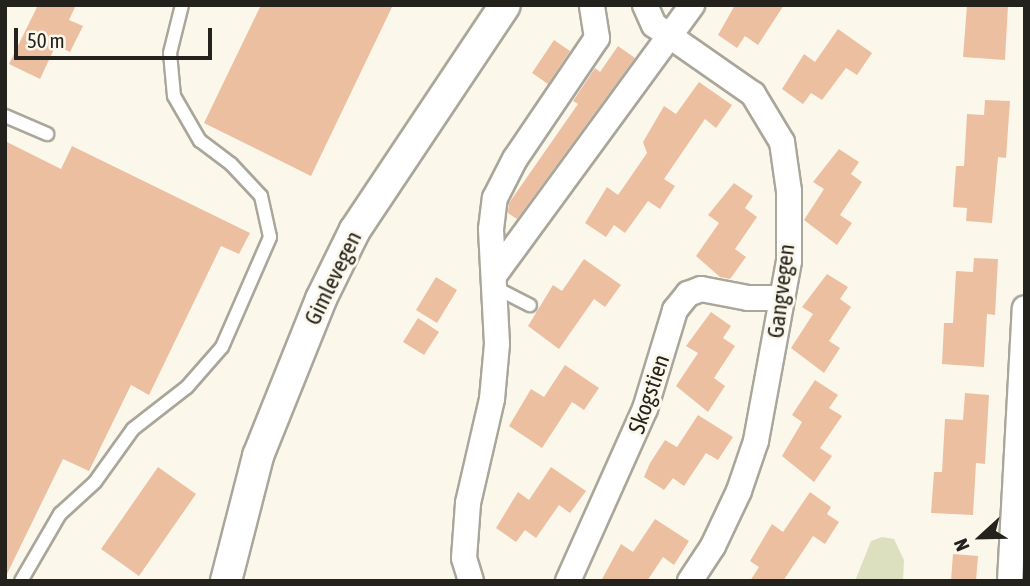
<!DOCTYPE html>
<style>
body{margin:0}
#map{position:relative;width:1030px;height:586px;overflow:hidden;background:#fbf8eb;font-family:"Asap Condensed",sans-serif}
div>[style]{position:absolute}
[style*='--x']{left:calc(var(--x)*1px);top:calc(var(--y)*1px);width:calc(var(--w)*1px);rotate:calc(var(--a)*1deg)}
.green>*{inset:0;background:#dce0be}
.building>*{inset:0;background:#edbfa1}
.roads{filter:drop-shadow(2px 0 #a9a69a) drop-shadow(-2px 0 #a9a69a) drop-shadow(0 2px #a9a69a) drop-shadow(0 -2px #a9a69a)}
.service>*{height:12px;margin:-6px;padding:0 6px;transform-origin:6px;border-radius:6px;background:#fff}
.minor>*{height:24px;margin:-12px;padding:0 12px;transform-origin:12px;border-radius:12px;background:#fff}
.tertiary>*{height:30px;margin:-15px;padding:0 15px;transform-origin:15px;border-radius:15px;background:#fff}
span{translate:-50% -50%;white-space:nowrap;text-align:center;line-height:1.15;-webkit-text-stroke:6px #fbf8eb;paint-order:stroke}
.street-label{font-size:23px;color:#23221d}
.frame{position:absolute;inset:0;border:7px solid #23221d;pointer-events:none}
.north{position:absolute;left:946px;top:502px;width:70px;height:70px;-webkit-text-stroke:5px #fbf8eb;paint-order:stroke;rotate:248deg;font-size:19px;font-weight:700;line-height:28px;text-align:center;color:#23221d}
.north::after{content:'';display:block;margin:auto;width:24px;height:32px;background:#23221d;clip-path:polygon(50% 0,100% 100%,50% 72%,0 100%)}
.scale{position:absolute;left:14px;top:28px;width:198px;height:32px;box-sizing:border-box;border:4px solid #23221d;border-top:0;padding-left:9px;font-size:21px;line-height:24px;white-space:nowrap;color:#23221d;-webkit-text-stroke:5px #fbf8eb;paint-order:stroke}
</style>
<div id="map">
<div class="green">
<i style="clip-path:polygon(882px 537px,894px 539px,904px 560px,903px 581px,855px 581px,871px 541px)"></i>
</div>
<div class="building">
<i style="clip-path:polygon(38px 5px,76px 5px,69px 20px,83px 26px,70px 52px,56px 45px,40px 79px,9px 64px)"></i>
<i style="clip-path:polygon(261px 5px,393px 5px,311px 176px,204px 123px)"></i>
<i style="clip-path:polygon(735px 5px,784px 5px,758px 45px,745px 36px,737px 48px,718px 35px)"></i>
<i style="clip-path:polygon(967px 5px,1008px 5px,1005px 60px,963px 57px)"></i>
<i style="clip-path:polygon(838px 29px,872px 53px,857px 75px,846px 68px,822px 100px,811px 93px,803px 104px,782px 89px,804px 54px,815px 62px)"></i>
<i style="clip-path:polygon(554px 40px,570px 51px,548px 84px,532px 73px)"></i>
<i style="clip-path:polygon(618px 46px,635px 58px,517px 219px,508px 213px,509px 203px,578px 104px,573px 101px,595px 68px,600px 72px)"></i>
<i style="clip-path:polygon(699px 82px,732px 105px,716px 128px,705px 119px,664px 179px,675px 186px,660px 209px,648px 201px,625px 233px,614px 225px,606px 237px,585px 223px,607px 187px,618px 195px,647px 153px,643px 142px,664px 106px,676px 114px)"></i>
<i style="clip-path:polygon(985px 100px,1010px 101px,1006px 158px,998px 157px,992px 223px,966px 221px,967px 208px,953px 207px,956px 166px,964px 166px,967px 114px,984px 115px)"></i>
<i style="clip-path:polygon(5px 141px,61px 169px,72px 146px,250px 233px,239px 254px,221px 246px,149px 395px,131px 385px,89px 471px,63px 459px,5px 578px)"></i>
<i style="clip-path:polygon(839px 149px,859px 162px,851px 174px,862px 182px,840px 215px,852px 223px,837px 245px,804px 220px,824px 189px,813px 182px)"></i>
<i style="clip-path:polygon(734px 183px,753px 196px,745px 208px,757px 217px,735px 249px,746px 257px,730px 279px,720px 277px,696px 256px,719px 223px,708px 215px)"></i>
<i style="clip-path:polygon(974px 258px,998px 259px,995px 315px,987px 314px,984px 367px,942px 364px,944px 323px,953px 323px,956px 271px,973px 272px)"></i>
<i style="clip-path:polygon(584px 259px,621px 285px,605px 307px,594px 299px,559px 349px,528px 326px,553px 285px,562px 291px)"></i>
<i style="clip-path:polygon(827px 274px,848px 287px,840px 299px,851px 307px,829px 341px,840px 348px,824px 373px,791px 348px,813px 314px,802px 307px)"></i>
<i style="clip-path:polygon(436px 277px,457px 290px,437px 323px,416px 310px)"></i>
<i style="clip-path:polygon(711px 312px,731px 326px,723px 338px,735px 346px,714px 378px,725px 386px,708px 412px,676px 386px,698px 353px,686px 346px)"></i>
<i style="clip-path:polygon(418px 318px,439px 332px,424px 355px,403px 342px)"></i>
<i style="clip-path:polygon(565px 365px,599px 388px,584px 410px,572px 402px,542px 448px,509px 426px,531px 389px,544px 397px)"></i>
<i style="clip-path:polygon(815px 380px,838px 395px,829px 408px,842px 416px,820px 448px,832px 456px,814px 482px,782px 456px,802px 422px,792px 415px)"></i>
<i style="clip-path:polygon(965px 393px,989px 395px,985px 464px,976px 463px,973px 515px,931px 513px,934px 472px,942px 472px,945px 419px,963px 420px)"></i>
<i style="clip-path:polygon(698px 415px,733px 437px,718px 460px,706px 453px,684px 486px,673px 478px,664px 490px,644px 477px,650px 463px,665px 440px,677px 447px)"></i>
<i style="clip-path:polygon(158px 467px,196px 494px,139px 576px,101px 549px)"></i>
<i style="clip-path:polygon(551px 467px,586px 491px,570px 513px,559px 505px,536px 538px,525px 530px,516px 542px,496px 528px,518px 492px,529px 500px)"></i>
<i style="clip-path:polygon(810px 492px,831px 507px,827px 514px,839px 522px,825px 544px,813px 536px,783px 581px,750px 581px,759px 567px,750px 561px,772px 524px,783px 532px)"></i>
<i style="clip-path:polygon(655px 519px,689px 541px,674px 565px,663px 557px,647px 581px,601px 581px,621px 544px,633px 552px)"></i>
<i style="clip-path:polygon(953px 554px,978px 556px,976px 581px,951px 581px)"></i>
</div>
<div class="roads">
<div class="service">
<i style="--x:5;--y:116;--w:46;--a:23.2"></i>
<i style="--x:496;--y:288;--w:38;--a:27"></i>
<i style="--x:21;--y:581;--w:78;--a:-59.8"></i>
<i style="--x:60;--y:514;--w:47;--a:-42.4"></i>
<i style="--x:95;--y:482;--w:65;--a:-54.4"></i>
<i style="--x:133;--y:429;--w:68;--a:-37.9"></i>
<i style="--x:187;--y:387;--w:53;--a:-48.8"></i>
<i style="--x:222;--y:347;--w:120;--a:-66.4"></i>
<i style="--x:270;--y:237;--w:42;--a:-102.4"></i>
<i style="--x:261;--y:196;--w:44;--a:-133.2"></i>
<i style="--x:231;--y:164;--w:39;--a:-143"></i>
<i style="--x:200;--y:141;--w:52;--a:-120"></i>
<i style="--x:174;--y:96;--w:43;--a:-95.3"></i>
<i style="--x:170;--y:53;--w:49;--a:-76"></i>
</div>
<div class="minor">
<i style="--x:645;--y:5;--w:22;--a:66"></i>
<i style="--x:654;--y:25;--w:121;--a:34.9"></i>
<i style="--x:753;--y:94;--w:56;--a:58.9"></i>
<i style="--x:782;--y:142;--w:49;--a:81.9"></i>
<i style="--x:789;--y:191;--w:70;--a:90"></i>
<i style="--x:789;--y:261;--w:183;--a:100.4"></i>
<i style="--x:756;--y:441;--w:53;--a:108.8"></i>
<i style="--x:739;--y:491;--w:61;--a:115.3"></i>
<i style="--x:713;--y:546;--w:42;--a:123.3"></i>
<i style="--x:496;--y:273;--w:332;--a:-53.8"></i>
<i style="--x:471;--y:581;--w:24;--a:-107"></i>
<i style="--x:464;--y:558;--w:55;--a:-85.8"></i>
<i style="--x:468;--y:503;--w:107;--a:-77"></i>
<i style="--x:492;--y:399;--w:55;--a:-84.8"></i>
<i style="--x:497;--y:344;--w:115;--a:-93"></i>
<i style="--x:491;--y:229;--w:31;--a:-83"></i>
<i style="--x:495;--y:198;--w:44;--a:-62.9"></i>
<i style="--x:515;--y:159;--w:146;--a:-55.9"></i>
<i style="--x:597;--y:38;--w:33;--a:-99"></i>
<i style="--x:568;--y:581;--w:188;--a:-65.9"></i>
<i style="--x:645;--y:409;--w:103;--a:-73.1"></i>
<i style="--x:675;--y:310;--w:21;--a:-51"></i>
<i style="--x:688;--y:294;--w:14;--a:-21"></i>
<i style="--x:701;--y:289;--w:48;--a:10.8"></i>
<i style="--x:748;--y:298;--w:34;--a:0"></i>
<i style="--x:1010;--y:581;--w:273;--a:-86.9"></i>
</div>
<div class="tertiary">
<i style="--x:226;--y:581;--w:129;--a:-75.6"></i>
<i style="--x:258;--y:456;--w:169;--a:-68.1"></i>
<i style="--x:321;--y:299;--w:77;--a:-63.8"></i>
<i style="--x:355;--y:230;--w:270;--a:-56.3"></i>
</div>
</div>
<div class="street-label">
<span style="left:333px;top:278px;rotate:-64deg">Gimlevegen</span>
<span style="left:781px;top:291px;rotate:-83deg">Gangvegen</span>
<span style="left:649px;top:394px;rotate:-71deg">Skogstien</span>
</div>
<div class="frame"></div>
<div class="north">N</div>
<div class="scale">50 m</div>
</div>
